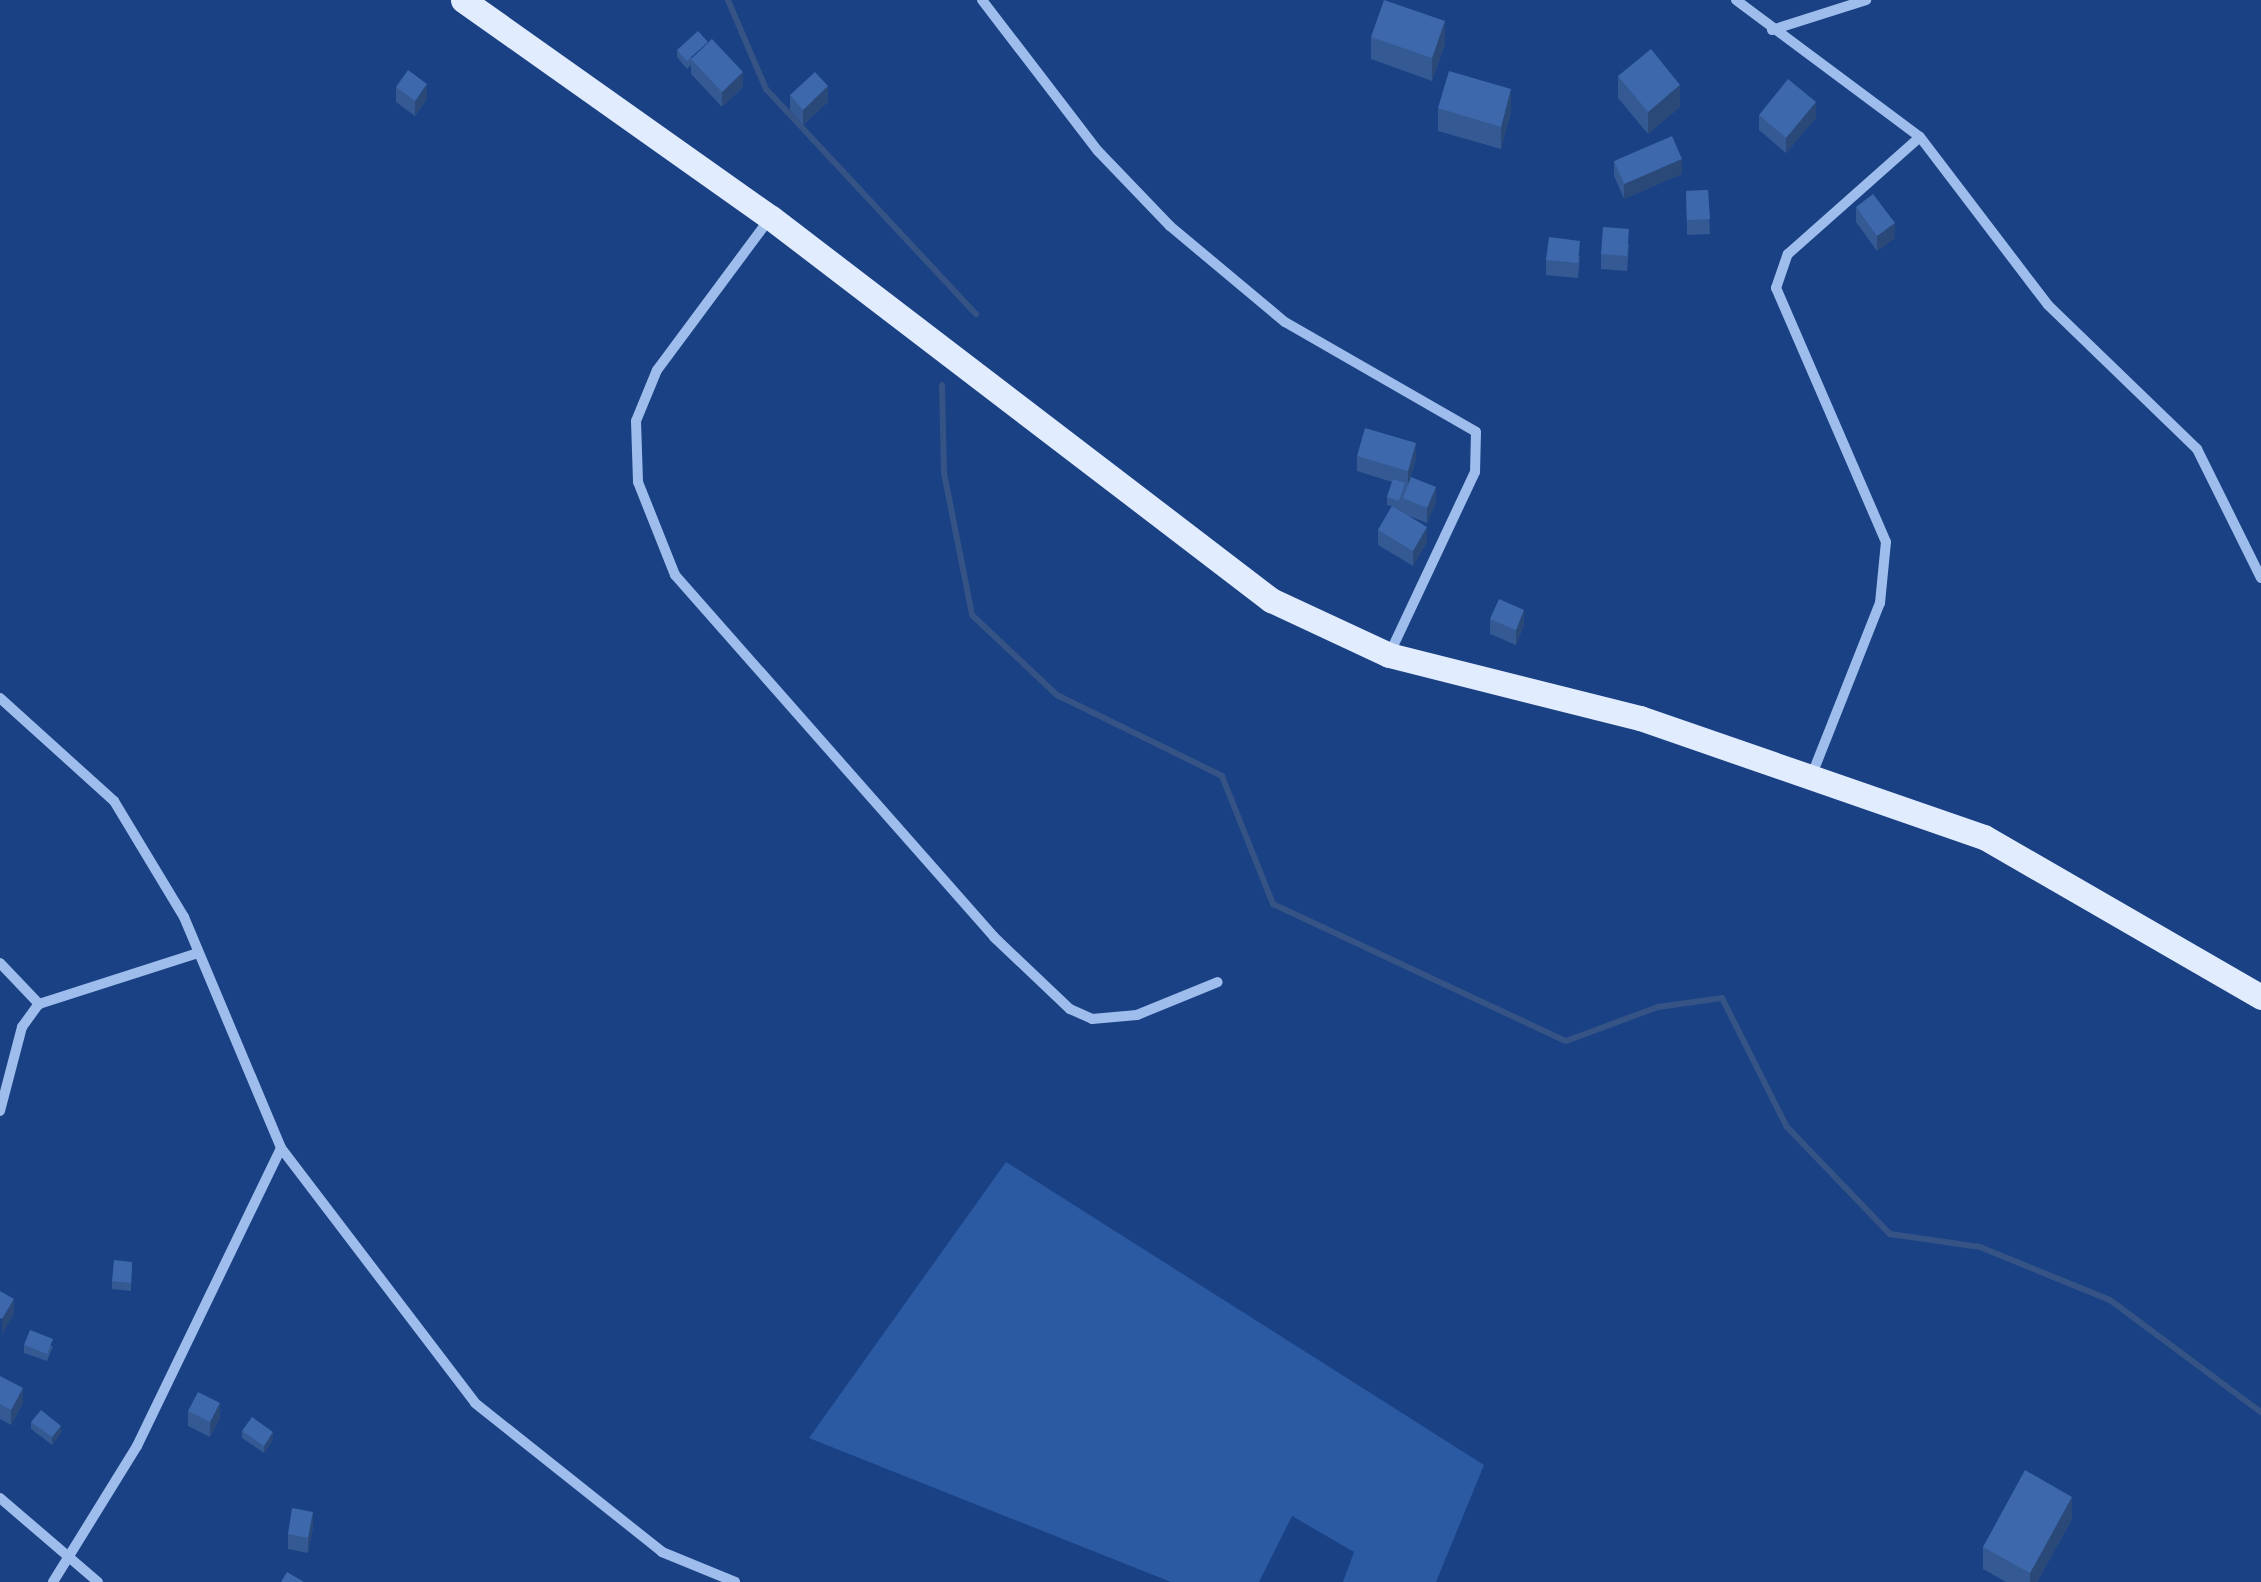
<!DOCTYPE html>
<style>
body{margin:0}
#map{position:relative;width:2261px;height:1582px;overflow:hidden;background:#194184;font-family:Signika,sans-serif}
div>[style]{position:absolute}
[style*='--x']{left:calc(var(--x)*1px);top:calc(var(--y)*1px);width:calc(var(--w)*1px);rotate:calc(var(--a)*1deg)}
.green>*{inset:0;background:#2b5aa3}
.stream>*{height:6px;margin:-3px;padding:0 3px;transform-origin:3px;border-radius:3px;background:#355385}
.minor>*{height:10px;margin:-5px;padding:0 5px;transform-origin:5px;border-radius:5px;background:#9ebdec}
.primary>*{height:25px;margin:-12.5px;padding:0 12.5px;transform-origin:12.5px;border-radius:12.5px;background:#e2ecff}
.wall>*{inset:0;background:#345993}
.shaded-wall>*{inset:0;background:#2b4978}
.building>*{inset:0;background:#3d68ab}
span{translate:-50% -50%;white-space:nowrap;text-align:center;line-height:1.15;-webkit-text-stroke:8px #194184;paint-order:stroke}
</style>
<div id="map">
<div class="green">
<i style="clip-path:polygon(1006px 1162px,1484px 1465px,1436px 1582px,1343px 1582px,1354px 1552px,1292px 1516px,1259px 1582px,1171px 1582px,809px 1438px)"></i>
</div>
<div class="stream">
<i style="--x:728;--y:0;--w:97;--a:66.9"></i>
<i style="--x:766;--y:89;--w:308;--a:47"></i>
<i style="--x:942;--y:385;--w:88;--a:88.7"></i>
<i style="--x:944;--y:473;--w:145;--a:78.8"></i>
<i style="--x:972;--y:615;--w:117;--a:43.3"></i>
<i style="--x:1057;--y:695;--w:184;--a:26.1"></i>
<i style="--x:1222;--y:776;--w:138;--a:68.3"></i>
<i style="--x:1273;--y:904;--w:323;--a:25.1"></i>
<i style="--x:1566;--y:1041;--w:98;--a:-20.3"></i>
<i style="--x:1658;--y:1007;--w:65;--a:-8"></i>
<i style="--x:1722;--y:998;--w:144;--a:63.3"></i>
<i style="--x:1787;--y:1127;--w:149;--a:46.1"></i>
<i style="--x:1890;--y:1234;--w:91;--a:8.2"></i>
<i style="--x:1980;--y:1247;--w:140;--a:22.2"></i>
<i style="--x:2110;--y:1300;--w:188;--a:36.6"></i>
</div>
<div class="minor">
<i style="--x:982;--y:0;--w:190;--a:52.5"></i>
<i style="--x:1098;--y:151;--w:104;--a:46.2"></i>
<i style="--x:1170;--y:226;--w:150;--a:39.9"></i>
<i style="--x:1285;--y:322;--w:220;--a:29.9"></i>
<i style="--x:1476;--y:432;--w:40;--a:91.4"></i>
<i style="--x:1475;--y:472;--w:202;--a:115.2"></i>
<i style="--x:1736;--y:0;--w:229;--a:36.7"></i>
<i style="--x:1920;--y:137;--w:211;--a:52.7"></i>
<i style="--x:2048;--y:305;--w:207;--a:44"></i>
<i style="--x:2197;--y:449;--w:144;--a:63.6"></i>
<i style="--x:1772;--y:30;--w:99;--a:-17.7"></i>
<i style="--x:770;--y:218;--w:189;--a:126.6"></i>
<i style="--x:657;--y:370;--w:55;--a:112.4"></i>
<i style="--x:636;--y:421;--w:61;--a:88.1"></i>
<i style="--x:638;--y:482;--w:100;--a:68.3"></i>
<i style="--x:675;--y:575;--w:482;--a:48.6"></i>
<i style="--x:994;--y:937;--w:105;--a:43.5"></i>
<i style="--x:1070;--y:1009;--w:24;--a:24"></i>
<i style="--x:1092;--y:1019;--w:45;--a:-5.1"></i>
<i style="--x:1137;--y:1015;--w:87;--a:-22.2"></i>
<i style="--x:0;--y:698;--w:154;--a:42.1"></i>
<i style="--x:114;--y:801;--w:135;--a:58.9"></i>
<i style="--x:184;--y:917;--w:251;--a:67.2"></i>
<i style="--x:281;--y:1148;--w:320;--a:52.7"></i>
<i style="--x:475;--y:1403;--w:239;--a:38.5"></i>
<i style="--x:662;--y:1552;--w:79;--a:22.3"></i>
<i style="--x:1813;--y:772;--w:182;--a:-68.4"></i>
<i style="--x:1880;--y:603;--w:61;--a:-84.4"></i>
<i style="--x:1886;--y:542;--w:277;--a:-113.4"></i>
<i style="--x:1776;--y:288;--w:36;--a:-71"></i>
<i style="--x:1788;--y:254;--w:176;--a:-41.6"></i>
<i style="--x:0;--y:963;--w:57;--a:46.4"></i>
<i style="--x:0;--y:1111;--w:87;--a:-75.3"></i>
<i style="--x:22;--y:1027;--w:29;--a:-54"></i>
<i style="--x:39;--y:1004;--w:167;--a:-17.8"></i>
<i style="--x:0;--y:1498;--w:129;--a:40.6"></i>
<i style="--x:53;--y:1582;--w:160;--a:-58.3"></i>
<i style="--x:137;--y:1446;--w:331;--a:-64.2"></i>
</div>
<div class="primary">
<i style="--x:463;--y:0;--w:376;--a:35.3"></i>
<i style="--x:770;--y:217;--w:631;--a:37.4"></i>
<i style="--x:1271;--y:600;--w:130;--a:25"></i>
<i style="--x:1389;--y:655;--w:259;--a:14.1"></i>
<i style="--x:1640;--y:718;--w:364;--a:19.1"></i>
<i style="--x:1984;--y:837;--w:320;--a:30"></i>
</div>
<div class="wall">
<i style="clip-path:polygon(1371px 37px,1445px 44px,1432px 81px,1371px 59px)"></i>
<i style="clip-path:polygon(677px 50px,743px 87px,722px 107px,691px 74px,691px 65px,687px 69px,677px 57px)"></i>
<i style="clip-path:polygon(1618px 76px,1680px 107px,1648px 134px,1618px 98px)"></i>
<i style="clip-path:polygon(396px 87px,427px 99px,415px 116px,396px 102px)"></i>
<i style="clip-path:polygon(790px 95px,828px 102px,803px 125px,790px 110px)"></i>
<i style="clip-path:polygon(1438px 108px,1511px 112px,1501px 149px,1438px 131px)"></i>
<i style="clip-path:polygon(1759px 115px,1816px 118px,1786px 153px,1759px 130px)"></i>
<i style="clip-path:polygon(1614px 161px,1682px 174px,1624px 199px,1614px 176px)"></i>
<i style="clip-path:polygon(1708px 190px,1710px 234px,1687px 235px,1686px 191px)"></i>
<i style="clip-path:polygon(1856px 207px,1895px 238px,1877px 251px,1856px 222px)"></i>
<i style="clip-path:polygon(1629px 244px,1627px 271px,1601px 269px,1601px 254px)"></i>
<i style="clip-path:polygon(1580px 256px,1578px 278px,1546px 275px,1546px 260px)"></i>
<i style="clip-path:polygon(1357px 456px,1416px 459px,1409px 482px,1436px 502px,1427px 523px,1409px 516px,1427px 542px,1413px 566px,1378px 545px,1378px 530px,1392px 506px,1387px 505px,1387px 497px,1392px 482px,1357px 471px)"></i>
<i style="clip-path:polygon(1490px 619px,1524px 625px,1516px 645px,1490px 634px)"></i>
<i style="clip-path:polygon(132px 1262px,131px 1291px,112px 1289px,112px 1281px)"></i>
<i style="clip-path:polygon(24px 1345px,53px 1346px,47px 1361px,24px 1353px)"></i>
<i style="clip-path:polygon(0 1376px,23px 1403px,11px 1425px,0 1419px)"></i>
<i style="clip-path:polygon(188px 1411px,220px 1418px,210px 1437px,188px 1426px)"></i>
<i style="clip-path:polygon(31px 1422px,61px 1433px,52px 1445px,31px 1429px)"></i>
<i style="clip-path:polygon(242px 1431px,273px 1439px,264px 1453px,242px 1438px)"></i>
<i style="clip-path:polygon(2072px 1519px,2037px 1582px,2006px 1582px,1983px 1569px,1983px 1547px)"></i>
<i style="clip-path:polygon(313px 1527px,308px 1553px,288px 1549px,288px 1534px)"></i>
</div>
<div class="shaded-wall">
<i style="clip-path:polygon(1445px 21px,1445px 44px,1432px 81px,1432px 58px)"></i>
<i style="clip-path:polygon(743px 72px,743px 87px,722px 107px,722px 92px)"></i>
<i style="clip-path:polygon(427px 84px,427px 99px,415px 116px,415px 101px)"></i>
<i style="clip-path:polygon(1680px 85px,1680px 107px,1648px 134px,1648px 112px)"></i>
<i style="clip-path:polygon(828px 86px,828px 102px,803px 125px,803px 110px)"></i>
<i style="clip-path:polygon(1511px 89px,1511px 112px,1501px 149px,1501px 127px)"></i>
<i style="clip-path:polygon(1816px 102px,1816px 118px,1786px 153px,1786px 138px)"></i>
<i style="clip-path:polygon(1682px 159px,1682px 174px,1624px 199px,1624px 184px)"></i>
<i style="clip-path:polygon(1895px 223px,1895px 238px,1877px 251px,1877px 236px)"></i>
<i style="clip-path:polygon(1416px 443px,1416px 459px,1408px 486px,1408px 471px)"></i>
<i style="clip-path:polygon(1436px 487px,1436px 502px,1427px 523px,1427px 508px)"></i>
<i style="clip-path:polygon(1427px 527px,1427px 542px,1413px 566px,1413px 551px)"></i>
<i style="clip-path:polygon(1524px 610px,1524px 625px,1516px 645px,1516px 630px)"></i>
<i style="clip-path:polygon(14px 1299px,14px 1314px,2px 1334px,2px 1319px)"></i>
<i style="clip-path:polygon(23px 1388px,23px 1403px,11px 1425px,11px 1410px)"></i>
<i style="clip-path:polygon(220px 1403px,220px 1418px,210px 1437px,210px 1422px)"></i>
<i style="clip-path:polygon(61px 1426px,61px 1433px,52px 1445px,52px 1437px)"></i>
<i style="clip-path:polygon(273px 1432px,273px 1439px,264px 1453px,264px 1446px)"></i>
<i style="clip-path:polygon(2072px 1497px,2072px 1519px,2037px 1582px,2030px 1582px,2030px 1573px)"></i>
<i style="clip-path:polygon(313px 1512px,313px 1527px,308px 1553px,308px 1538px)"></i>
</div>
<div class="building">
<i style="clip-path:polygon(1384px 0,1445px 21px,1432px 58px,1371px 37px)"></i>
<i style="clip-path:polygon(698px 31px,708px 42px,687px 61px,677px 50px)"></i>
<i style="clip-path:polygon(712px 39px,743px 72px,722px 92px,691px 59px)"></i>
<i style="clip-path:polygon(1651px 49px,1680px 85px,1648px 112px,1618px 76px)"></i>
<i style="clip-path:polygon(408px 70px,427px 84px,415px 101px,396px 87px)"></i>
<i style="clip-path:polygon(1449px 71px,1511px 89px,1501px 127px,1438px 108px)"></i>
<i style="clip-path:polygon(815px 72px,828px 86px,803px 110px,790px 95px)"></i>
<i style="clip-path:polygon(1788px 79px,1816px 102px,1786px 138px,1759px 115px)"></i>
<i style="clip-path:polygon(1672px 136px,1682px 159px,1624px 184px,1614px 161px)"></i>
<i style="clip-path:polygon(1708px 190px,1710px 219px,1687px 220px,1686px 191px)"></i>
<i style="clip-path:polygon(1873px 194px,1895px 223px,1877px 236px,1856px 207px)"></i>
<i style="clip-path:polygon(1603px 227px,1629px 229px,1627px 256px,1601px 254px)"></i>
<i style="clip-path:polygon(1549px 237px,1580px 241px,1578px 263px,1546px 260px)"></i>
<i style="clip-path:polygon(1365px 428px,1416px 443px,1408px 471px,1357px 456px)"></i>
<i style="clip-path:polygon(1411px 477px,1436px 487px,1427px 508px,1403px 498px)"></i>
<i style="clip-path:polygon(1393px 479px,1405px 483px,1399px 501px,1387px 497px)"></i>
<i style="clip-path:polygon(1392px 506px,1427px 527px,1413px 551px,1378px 530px)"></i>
<i style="clip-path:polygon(1499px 599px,1524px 610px,1516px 630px,1490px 619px)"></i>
<i style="clip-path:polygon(114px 1260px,132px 1262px,131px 1283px,112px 1281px)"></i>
<i style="clip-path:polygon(0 1291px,14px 1299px,2px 1319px,0 1318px)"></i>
<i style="clip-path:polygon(30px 1330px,53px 1339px,47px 1354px,24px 1345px)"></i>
<i style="clip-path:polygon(0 1376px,23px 1388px,11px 1410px,0 1404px)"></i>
<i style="clip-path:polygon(198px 1392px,220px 1403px,210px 1422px,188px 1411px)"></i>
<i style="clip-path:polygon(41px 1410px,61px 1426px,52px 1437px,31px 1422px)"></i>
<i style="clip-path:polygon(252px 1417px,273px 1432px,264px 1446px,242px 1431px)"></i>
<i style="clip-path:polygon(2025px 1470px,2072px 1497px,2030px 1573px,1983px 1547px)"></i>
<i style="clip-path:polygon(292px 1508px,313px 1512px,308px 1538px,288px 1534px)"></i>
<i style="clip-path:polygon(287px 1572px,304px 1582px,281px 1582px)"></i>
</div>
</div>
